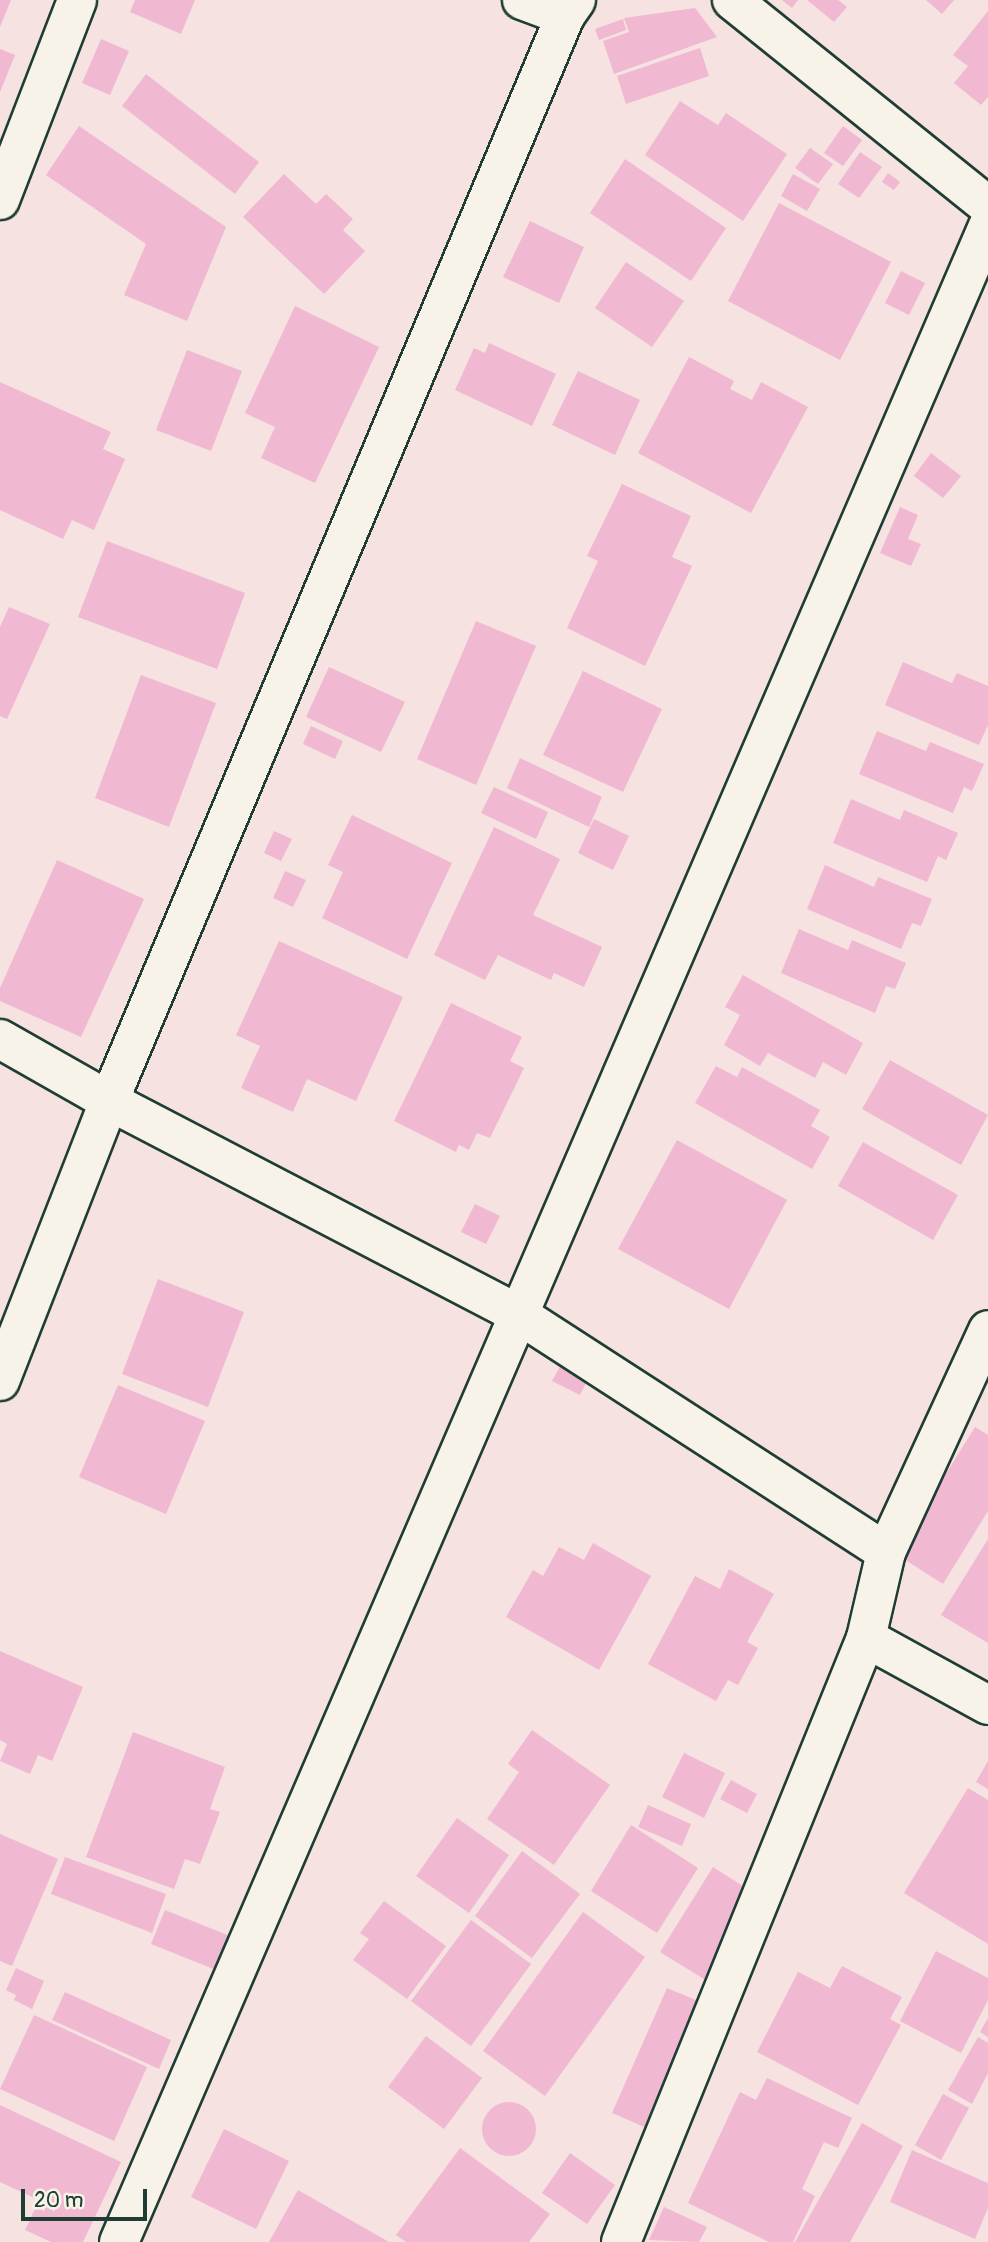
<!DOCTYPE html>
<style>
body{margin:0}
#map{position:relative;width:988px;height:2242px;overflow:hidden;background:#f5e2e1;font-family:Pangolin,sans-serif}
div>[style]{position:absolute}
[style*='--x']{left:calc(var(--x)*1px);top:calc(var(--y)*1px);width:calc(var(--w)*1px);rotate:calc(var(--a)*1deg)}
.building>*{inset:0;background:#f0b9d1}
.round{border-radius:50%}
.roads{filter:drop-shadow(2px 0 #1f3d34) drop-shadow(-2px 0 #1f3d34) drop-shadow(0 2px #1f3d34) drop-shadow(0 -2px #1f3d34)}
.street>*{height:38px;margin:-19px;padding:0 19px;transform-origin:19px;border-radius:19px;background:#f7f3e8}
span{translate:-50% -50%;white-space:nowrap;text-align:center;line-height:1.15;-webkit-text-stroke:5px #f7f3e8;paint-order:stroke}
.scale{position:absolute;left:21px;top:2189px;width:126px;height:32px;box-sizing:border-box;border:4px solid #1f3d34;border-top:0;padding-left:9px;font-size:21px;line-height:24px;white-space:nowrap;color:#1f3d34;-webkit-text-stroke:5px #f7f3e8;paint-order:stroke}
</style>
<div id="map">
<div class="building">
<i style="clip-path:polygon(0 0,11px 0,0 27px)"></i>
<i style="clip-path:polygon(135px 0,195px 0,181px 34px,130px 12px)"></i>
<i style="clip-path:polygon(782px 0,798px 0,792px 8px)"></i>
<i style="clip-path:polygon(807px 0,838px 0,847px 7px,834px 22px)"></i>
<i style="clip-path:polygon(926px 0,954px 0,942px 14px)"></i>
<i style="clip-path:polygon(695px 8px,717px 37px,614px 74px,603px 41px,629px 32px,624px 18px)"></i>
<i style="clip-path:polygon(988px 11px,988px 97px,981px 105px,954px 83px,968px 66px,953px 55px)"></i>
<i style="clip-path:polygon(623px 19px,626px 30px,599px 40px,595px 29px)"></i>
<i style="clip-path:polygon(101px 39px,129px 51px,110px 95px,82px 83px)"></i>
<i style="clip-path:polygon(700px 48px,709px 76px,626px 104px,617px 76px)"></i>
<i style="clip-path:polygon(0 49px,15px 55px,0 92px)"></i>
<i style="clip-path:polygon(146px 74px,259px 162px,235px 194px,122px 106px)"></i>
<i style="clip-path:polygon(680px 101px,718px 125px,726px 113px,787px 154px,743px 221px,645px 155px)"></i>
<i style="clip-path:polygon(79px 126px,226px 227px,187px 321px,124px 295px,146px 244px,46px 175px)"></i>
<i style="clip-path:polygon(843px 126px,862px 140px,843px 166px,824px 153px)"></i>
<i style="clip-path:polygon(810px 148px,833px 164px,818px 184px,795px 168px)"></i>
<i style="clip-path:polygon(860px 152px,882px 167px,859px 198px,838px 184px)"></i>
<i style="clip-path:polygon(625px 159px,726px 228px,691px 281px,590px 213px)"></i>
<i style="clip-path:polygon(888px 173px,900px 182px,894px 190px,882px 182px)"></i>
<i style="clip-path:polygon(284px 174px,316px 204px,326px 194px,353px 219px,343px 230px,365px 251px,324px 294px,243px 217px)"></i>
<i style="clip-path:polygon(793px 174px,820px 189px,807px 211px,781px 196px)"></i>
<i style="clip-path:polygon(779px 203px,891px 262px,840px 360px,728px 301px)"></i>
<i style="clip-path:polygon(530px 221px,584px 247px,559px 303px,503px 277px)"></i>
<i style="clip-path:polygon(626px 262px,684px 301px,652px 347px,595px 308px)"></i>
<i style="clip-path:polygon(901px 271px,925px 283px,909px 315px,885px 303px)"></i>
<i style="clip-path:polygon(295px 306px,379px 347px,315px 483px,261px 458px,275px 427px,245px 413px)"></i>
<i style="clip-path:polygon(489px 343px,556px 374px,532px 426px,455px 390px,474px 348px,485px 353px)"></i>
<i style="clip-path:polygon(187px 350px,242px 371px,211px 451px,156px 430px)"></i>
<i style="clip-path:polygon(689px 357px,734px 381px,730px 389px,752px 400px,761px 382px,808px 407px,751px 513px,638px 453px)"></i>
<i style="clip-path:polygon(578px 371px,640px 400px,615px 455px,552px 425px)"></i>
<i style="clip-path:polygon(0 382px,111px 432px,103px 449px,125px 459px,94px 530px,72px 520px,63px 539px,0 510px)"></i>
<i style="clip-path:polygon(931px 453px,961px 476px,943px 498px,914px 476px)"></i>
<i style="clip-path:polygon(622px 484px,691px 516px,672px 557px,692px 566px,645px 666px,567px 628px,598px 561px,587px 556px)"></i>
<i style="clip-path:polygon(900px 507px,918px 515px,908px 539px,921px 544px,911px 566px,880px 553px)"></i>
<i style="clip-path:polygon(107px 541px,245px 593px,217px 669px,78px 617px)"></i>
<i style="clip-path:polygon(9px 607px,50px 624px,7px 719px,0 716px,0 627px)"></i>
<i style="clip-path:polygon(476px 621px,536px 646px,476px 785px,417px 759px)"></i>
<i style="clip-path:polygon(903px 662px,952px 683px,957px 673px,988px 686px,988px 725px,979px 745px,885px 705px)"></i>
<i style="clip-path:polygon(329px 667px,405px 702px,381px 752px,306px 717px)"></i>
<i style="clip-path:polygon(583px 671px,662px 709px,623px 792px,543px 755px)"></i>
<i style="clip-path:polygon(141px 675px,216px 703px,169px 827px,95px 798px)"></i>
<i style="clip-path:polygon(311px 726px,343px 741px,335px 759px,303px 744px)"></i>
<i style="clip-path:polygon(877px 731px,926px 751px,930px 742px,984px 764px,972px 791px,964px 787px,953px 813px,859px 774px)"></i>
<i style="clip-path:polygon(520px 758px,602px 797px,589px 827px,507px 788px)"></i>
<i style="clip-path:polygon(494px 787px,548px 812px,536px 839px,481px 813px)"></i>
<i style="clip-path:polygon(851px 799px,900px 820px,904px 810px,958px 833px,946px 860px,938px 856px,927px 882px,833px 843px)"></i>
<i style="clip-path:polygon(352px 815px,452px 863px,407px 959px,322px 918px,343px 872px,328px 865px)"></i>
<i style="clip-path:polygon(594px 819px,629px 836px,613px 870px,578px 853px)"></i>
<i style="clip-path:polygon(494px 827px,560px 859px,533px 915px,602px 947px,584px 987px,554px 973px,551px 980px,498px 955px,485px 980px,434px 955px)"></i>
<i style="clip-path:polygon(274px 831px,292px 839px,281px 861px,264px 853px)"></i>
<i style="clip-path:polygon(57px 860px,144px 899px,81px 1037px,0 1001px,0 988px)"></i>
<i style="clip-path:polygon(825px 865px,874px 887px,878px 877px,932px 899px,921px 926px,912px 923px,901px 949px,807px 909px)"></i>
<i style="clip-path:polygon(285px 871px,306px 880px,293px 907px,273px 898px)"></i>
<i style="clip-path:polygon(799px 929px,848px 950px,852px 940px,906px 963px,895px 989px,886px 986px,875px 1013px,781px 973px)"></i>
<i style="clip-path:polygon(279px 941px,403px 997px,356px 1101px,307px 1079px,293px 1112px,241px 1088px,260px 1046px,236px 1035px)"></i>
<i style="clip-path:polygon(743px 975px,863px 1043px,846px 1075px,823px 1062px,815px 1078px,768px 1053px,760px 1066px,724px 1045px,740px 1015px,725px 1007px)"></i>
<i style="clip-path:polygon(451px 1003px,522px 1037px,510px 1061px,524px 1068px,490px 1138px,477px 1133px,469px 1150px,459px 1145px,456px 1152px,394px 1121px)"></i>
<i style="clip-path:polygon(890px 1060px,988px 1115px,961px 1165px,862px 1109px)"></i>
<i style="clip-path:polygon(716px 1066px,737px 1077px,742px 1067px,820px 1110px,811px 1126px,830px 1137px,812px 1169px,695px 1103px)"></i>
<i style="clip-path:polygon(677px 1140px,787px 1200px,729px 1309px,618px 1249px)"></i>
<i style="clip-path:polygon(863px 1142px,958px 1195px,933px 1240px,838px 1186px)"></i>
<i style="clip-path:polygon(475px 1204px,500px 1216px,486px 1244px,461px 1232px)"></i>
<i style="clip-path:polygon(158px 1279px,244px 1312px,208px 1407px,122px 1374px)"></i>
<i style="clip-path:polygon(567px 1354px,593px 1368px,580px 1395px,552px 1381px)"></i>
<i style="clip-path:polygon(118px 1385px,205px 1421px,166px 1514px,79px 1477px)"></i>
<i style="clip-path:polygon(975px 1427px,988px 1435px,988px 1511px,943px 1584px,896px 1554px)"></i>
<i style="clip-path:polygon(988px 1539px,988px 1643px,941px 1615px)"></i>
<i style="clip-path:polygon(593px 1543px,651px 1576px,599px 1670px,506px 1617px,533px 1570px,543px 1576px,559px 1547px,584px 1560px)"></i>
<i style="clip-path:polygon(729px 1569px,774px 1594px,747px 1642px,758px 1648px,738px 1685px,728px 1680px,716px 1701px,648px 1664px,695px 1576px,720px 1589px)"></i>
<i style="clip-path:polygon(0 1651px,83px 1687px,52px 1761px,38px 1755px,30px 1774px,0 1761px,7px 1744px,0 1740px)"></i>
<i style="clip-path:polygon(532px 1730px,610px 1785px,554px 1865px,487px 1819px,519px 1772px,508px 1764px)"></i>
<i style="clip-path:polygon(133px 1732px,225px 1767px,210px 1809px,220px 1812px,200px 1864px,185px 1859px,174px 1889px,86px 1857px)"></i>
<i style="clip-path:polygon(684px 1753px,725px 1773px,704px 1818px,662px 1797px)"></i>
<i style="clip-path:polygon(988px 1761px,988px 1789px,976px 1782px)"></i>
<i style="clip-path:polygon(731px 1780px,757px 1794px,747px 1813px,720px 1799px)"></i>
<i style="clip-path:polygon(968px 1788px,988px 1800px,988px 1944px,904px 1893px)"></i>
<i style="clip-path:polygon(648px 1805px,691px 1824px,682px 1846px,638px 1827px)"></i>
<i style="clip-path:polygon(457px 1818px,509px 1855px,469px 1913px,416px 1876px)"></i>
<i style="clip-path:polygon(631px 1825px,698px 1868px,657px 1933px,591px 1891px)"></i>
<i style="clip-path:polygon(0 1834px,58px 1859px,12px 1966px,0 1961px)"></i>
<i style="clip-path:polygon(522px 1851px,580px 1894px,532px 1958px,475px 1916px)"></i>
<i style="clip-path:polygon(65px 1857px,166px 1894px,152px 1933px,51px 1894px)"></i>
<i style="clip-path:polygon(713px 1867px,749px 1890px,725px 1930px,734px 1936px,707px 1981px,660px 1952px)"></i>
<i style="clip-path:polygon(384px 1901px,446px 1946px,407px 1999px,353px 1960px,369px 1939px,360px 1933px)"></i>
<i style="clip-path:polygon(165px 1910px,235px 1938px,221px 1972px,151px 1944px)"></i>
<i style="clip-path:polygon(583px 1912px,645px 1957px,545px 2096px,483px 2051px)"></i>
<i style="clip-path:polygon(471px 1920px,531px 1964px,471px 2046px,411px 2001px)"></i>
<i style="clip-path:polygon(936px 1951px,988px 1978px,988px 2000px,961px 2053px,900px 2021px)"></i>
<i style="clip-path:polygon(842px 1966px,902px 1997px,890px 2019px,901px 2025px,858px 2105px,757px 2052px,798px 1972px,830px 1988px)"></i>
<i style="clip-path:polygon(16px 1968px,44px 1981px,32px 2009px,14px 2000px,16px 1995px,6px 1990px)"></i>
<i style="clip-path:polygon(667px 1988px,703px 2003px,649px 2129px,612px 2113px)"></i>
<i style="clip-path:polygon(65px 1992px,171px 2040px,159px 2069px,52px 2020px)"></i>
<i style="clip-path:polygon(34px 2015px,147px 2067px,114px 2141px,0 2089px)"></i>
<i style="clip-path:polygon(988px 2018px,988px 2037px,980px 2032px)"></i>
<i style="clip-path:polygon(426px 2036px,482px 2078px,444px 2129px,388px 2087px)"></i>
<i style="clip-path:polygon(978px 2037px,988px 2043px,988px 2073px,972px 2104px,948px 2090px)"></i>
<i style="clip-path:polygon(767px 2078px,852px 2118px,838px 2148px,824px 2142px,802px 2189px,815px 2196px,793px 2242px,769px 2242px,688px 2203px,740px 2092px,756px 2100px)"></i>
<i style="clip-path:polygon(943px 2094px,969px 2108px,941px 2160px,915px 2145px)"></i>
<i class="round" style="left:482px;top:2102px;width:54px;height:54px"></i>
<i style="clip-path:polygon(0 2105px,121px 2162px,83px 2242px,51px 2242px,25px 2230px,39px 2200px,0 2182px)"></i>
<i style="clip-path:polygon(862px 2123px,903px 2146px,850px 2242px,795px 2242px)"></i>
<i style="clip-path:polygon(224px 2129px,289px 2161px,256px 2229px,191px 2197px)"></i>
<i style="clip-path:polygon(460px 2148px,550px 2214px,529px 2242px,406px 2242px,396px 2235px)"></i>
<i style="clip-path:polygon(912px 2150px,988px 2183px,988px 2208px,975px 2239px,890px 2202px)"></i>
<i style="clip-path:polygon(570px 2153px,615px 2185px,587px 2224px,542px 2193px)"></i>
<i style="clip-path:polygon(298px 2190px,389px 2242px,269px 2242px)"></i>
<i style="clip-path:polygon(664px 2207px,707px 2227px,699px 2242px,649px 2240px)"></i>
</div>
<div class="roads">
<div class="street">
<i style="--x:522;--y:0;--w:46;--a:20.4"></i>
<i style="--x:732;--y:0;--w:329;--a:38.8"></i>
<i style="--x:0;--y:200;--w:214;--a:-68.9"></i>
<i style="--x:0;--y:1039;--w:125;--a:29.6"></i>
<i style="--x:109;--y:1101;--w:461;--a:27.5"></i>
<i style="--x:518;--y:1314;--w:438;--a:32.9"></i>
<i style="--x:0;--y:1381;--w:300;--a:-68.7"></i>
<i style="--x:109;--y:1101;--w:1177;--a:-67.2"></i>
<i style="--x:565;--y:16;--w:19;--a:-55"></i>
<i style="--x:866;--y:1638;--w:139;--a:28.8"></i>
<i style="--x:119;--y:2242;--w:2195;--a:-66.68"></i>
<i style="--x:621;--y:2242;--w:652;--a:-67.92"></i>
<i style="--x:866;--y:1638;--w:88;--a:-76.9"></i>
<i style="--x:886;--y:1552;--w:244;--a:-65.3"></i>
</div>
</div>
<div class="scale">20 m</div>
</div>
